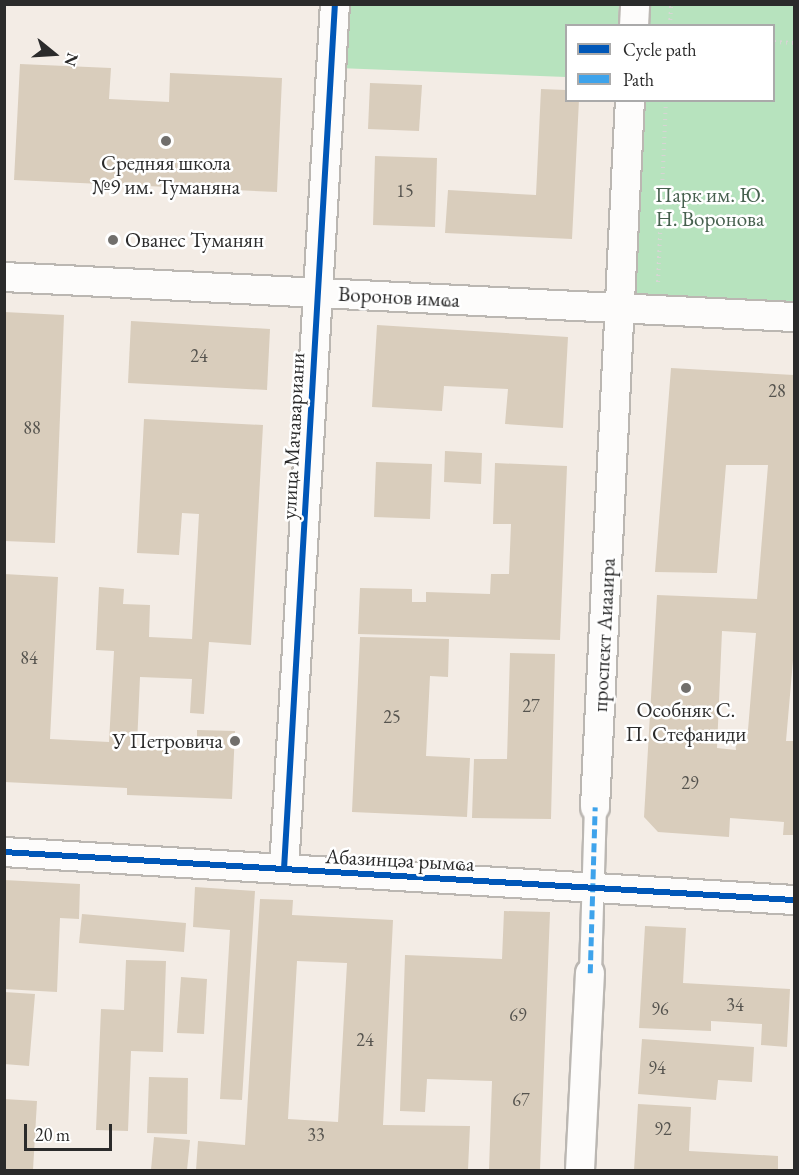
<!DOCTYPE html>
<meta charset="utf-8">
<style>
body{margin:0}
#map{position:relative;width:799px;height:1175px;overflow:hidden;background:#f3ece5;font-family:"EB Garamond",serif}
div>[style]{position:absolute}
[style*='--x']{left:calc(var(--x)*1px);top:calc(var(--y)*1px);width:calc(var(--w)*1px);rotate:calc(var(--a)*1deg)}
.green>*{inset:0;background:#b7e3be}
.building>*{inset:0;background:#d9cdbc}
.path>*{height:4px;margin-top:-2px;transform-origin:0;background:repeating-linear-gradient(90deg,#d6d5d3 0 1.5px,transparent 0 6px)}
.roads{filter:drop-shadow(2px 0 #bbb7b2) drop-shadow(-2px 0 #bbb7b2) drop-shadow(0 2px #bbb7b2) drop-shadow(0 -2px #bbb7b2)}
.pedestrian>*{height:21px;margin:-10.5px;padding:0 10.5px;transform-origin:10.5px;border-radius:10.5px;background:#fdfcfb}
.minor>*{height:28px;margin:-14px;padding:0 14px;transform-origin:14px;border-radius:14px;background:#fdfcfb}
.quiet>*{height:4.5px;margin-top:-2.25px;transform-origin:0;background:repeating-linear-gradient(90deg,#3ea3eb 0 9px,transparent 0 13.5px)}
.cycleway>*{height:6px;margin:-3px;padding:0 3px;transform-origin:3px;border-radius:3px;background:#0057b8}
.dots>*{width:16px;height:16px;translate:-50% -50%;box-sizing:border-box;border:3px solid #fff;border-radius:50%}
span{translate:-50% -50%;white-space:nowrap;text-align:center;line-height:1.15;-webkit-text-stroke:5px #fff;paint-order:stroke}
.number-label{font-size:18px;color:#56544f}
.number-label span{-webkit-text-stroke-width:0}
.poi-label{font-size:21px;color:#2b2b2b}
.left{translate:0 -50%;text-align:left}
.right{translate:-100% -50%;text-align:right}
.park-label{font-size:21px;color:#46604e}
.street-label{font-size:21px;color:#2b2b2b}
.frame{position:absolute;inset:0;border:6px solid #2b2b2b;pointer-events:none}
.legend{position:absolute;left:565px;top:24px;width:210px;height:78px;box-sizing:border-box;background:#fff;border:2px solid #aaa;margin:0;padding:8px 10px;list-style:none;font-size:18px;color:#2b2b2b}
.legend li{display:flex;align-items:center;gap:12px;height:30px}
.legend b{width:30px;border:2px solid #aaa}
.north{position:absolute;left:24px;top:24px;width:60px;height:60px;-webkit-text-stroke:4px #fff;paint-order:stroke;rotate:108deg;font-size:16px;font-weight:700;line-height:24px;text-align:center;color:#2b2b2b}
.north::after{content:'';display:block;margin:auto;width:21px;height:27px;background:#2b2b2b;clip-path:polygon(50% 0,100% 100%,50% 72%,0 100%)}
.scale{position:absolute;left:24px;top:1124px;width:88px;height:27px;box-sizing:border-box;border:3px solid #2b2b2b;border-top:0;padding-left:8px;font-size:18px;line-height:21px;white-space:nowrap;color:#2b2b2b;-webkit-text-stroke:4px #fff;paint-order:stroke}
</style>
<div id="map">
<div class="green">
<i style="clip-path:polygon(342px 5px,619px 5px,618px 25px,566px 26px,566px 77px,338px 68px)"></i>
<i style="clip-path:polygon(635px 5px,794px 5px,794px 317px,620px 308px,630px 101px,774px 100px,774px 26px,634px 25px)"></i>
</div>
<div class="building">
<i style="clip-path:polygon(20px 64px,111px 68px,109px 99px,169px 102px,170px 73px,282px 78px,277px 192px,14px 180px)"></i>
<i style="clip-path:polygon(370px 83px,422px 85px,419px 131px,368px 129px)"></i>
<i style="clip-path:polygon(541px 89px,566px 90px,566px 100px,579px 100px,572px 239px,445px 233px,448px 190px,536px 195px)"></i>
<i style="clip-path:polygon(375px 156px,437px 158px,435px 227px,373px 225px)"></i>
<i style="clip-path:polygon(4px 312px,64px 315px,55px 543px,4px 541px)"></i>
<i style="clip-path:polygon(131px 321px,270px 329px,267px 390px,128px 383px)"></i>
<i style="clip-path:polygon(377px 325px,568px 337px,563px 428px,505px 424px,508px 389px,444px 386px,442px 411px,372px 407px)"></i>
<i style="clip-path:polygon(evenodd,671px 368px,794px 375px,794px 649px,786px 741px,794px 741px,794px 835px,783px 835px,784px 822px,730px 818px,729px 837px,658px 832px,644px 817px,657px 595px,757px 599px,768px 465px,726px 465px,717px 573px,655px 572px,671px 368px,722px 631px,756px 633px,747px 742px,735px 741px,736px 750px,717px 748px,722px 631px)"></i>
<i style="clip-path:polygon(144px 419px,263px 425px,251px 645px,209px 642px,204px 714px,190px 713px,192px 679px,140px 677px,137px 745px,197px 746px,197px 730px,235px 731px,232px 799px,127px 795px,127px 788px,4px 782px,4px 574px,58px 577px,50px 739px,109px 742px,114px 651px,96px 650px,99px 587px,124px 589px,123px 604px,150px 605px,149px 637px,192px 639px,199px 514px,182px 513px,179px 555px,137px 553px)"></i>
<i style="clip-path:polygon(445px 451px,482px 453px,481px 484px,444px 482px)"></i>
<i style="clip-path:polygon(376px 462px,432px 464px,430px 519px,374px 517px)"></i>
<i style="clip-path:polygon(495px 463px,567px 466px,560px 640px,358px 634px,360px 588px,412px 589px,412px 602px,426px 602px,426px 592px,490px 594px,491px 574px,509px 574px,511px 524px,493px 524px)"></i>
<i style="clip-path:polygon(360px 637px,449px 639px,448px 677px,430px 676px,426px 756px,470px 758px,467px 817px,352px 812px)"></i>
<i style="clip-path:polygon(510px 653px,555px 654px,551px 819px,472px 818px,474px 759px,507px 759px)"></i>
<i style="clip-path:polygon(4px 880px,80px 884px,79px 919px,60px 918px,57px 992px,4px 989px)"></i>
<i style="clip-path:polygon(195px 887px,255px 891px,242px 1100px,220px 1099px,230px 930px,193px 927px)"></i>
<i style="clip-path:polygon(evenodd,260px 899px,293px 900px,292px 915px,393px 920px,383px 1125px,470px 1126px,468px 1170px,196px 1170px,198px 1141px,245px 1145px,260px 899px,297px 961px,347px 963px,338px 1122px,288px 1119px,297px 961px)"></i>
<i style="clip-path:polygon(504px 911px,550px 912px,540px 1170px,489px 1170px,492px 1081px,427px 1079px,425px 1112px,400px 1111px,405px 955px,502px 959px)"></i>
<i style="clip-path:polygon(82px 914px,186px 923px,184px 952px,79px 943px)"></i>
<i style="clip-path:polygon(645px 926px,686px 928px,683px 983px,790px 989px,787px 1047px,761px 1045px,762px 1024px,711px 1021px,711px 1031px,639px 1028px)"></i>
<i style="clip-path:polygon(126px 960px,166px 961px,163px 1052px,131px 1051px,128px 1131px,96px 1130px,101px 1009px,124px 1010px)"></i>
<i style="clip-path:polygon(181px 977px,207px 979px,204px 1034px,177px 1033px)"></i>
<i style="clip-path:polygon(4px 992px,35px 994px,29px 1066px,4px 1064px)"></i>
<i style="clip-path:polygon(642px 1039px,754px 1047px,752px 1082px,718px 1080px,716px 1100px,638px 1094px)"></i>
<i style="clip-path:polygon(149px 1077px,188px 1078px,187px 1134px,147px 1133px)"></i>
<i style="clip-path:polygon(4px 1099px,37px 1101px,33px 1170px,4px 1170px)"></i>
<i style="clip-path:polygon(638px 1104px,691px 1107px,689px 1151px,778px 1156px,778px 1170px,634px 1170px)"></i>
<i style="clip-path:polygon(154px 1137px,190px 1140px,187px 1170px,151px 1170px)"></i>
</div>
<div class="path">
<i style="--x:670;--y:26;--w:22;--a:-87"></i>
<i style="--x:774;--y:42;--w:20;--a:3"></i>
<i style="--x:658;--y:282;--w:182;--a:-87.5"></i>
</div>
<div class="roads">
<div class="pedestrian">
<i style="--x:590;--y:973;--w:166;--a:-88.3"></i>
</div>
<div class="minor">
<i style="--x:634;--y:26;--w:22;--a:-87"></i>
<i style="--x:4;--y:277;--w:791;--a:2.9"></i>
<i style="--x:595;--y:807;--w:708;--a:-87.17"></i>
<i style="--x:4;--y:852;--w:791;--a:3.48"></i>
<i style="--x:284;--y:869;--w:867;--a:-86.63"></i>
<i style="--x:580;--y:1170;--w:197;--a:-87.1"></i>
</div>
</div>
<div class="quiet">
<i style="--x:590;--y:973;--w:166;--a:-88.3"></i>
</div>
<div class="cycleway">
<i style="--x:4;--y:852;--w:791;--a:3.48"></i>
<i style="--x:284;--y:869;--w:867;--a:-86.63"></i>
</div>
<div class="dots">
<i style="left:166px;top:141px;background:#716f6c"></i>
<i style="left:113px;top:240px;background:#716f6c"></i>
<i style="left:686px;top:688px;background:#716f6c"></i>
<i style="left:235px;top:741px;background:#716f6c"></i>
</div>
<div class="number-label">
<span style="left:405px;top:191px">15</span>
<span style="left:199px;top:356px">24</span>
<span style="left:777px;top:391px">28</span>
<span style="left:32px;top:428px">88</span>
<span style="left:29px;top:658px">84</span>
<span style="left:531px;top:706px">27</span>
<span style="left:392px;top:717px">25</span>
<span style="left:690px;top:783px">29</span>
<span style="left:735px;top:1005px">34</span>
<span style="left:660px;top:1009px">96</span>
<span style="left:518px;top:1015px">69</span>
<span style="left:365px;top:1040px">24</span>
<span style="left:657px;top:1068px">94</span>
<span style="left:521px;top:1100px">67</span>
<span style="left:663px;top:1129px">92</span>
<span style="left:316px;top:1135px">33</span>
</div>
<div class="poi-label">
<span style="left:166px;top:175px">Средняя школа<br>№9 им. Туманяна</span>
<span class="left" style="left:125px;top:240px">Ованес Туманян</span>
<span style="left:686px;top:722px">Особняк С.<br>П. Стефаниди</span>
<span class="right" style="left:223px;top:741px">У Петровича</span>
</div>
<div class="park-label">
<span style="left:710px;top:207px">Парк им. Ю.<br>Н. Воронова</span>
</div>
<div class="street-label">
<span style="left:399px;top:297px;rotate:3deg">Воронов имҩа</span>
<span style="left:293px;top:436px;rotate:-87deg">улица Мачавариани</span>
<span style="left:604px;top:635px;rotate:-87deg">проспект Аиааира</span>
<span style="left:400px;top:860px;rotate:3deg">Абазинцәа рымҩа</span>
</div>
<div class="frame"></div>
<ul class="legend">
<li><b style="height:8px;background:#0057b8"></b>Cycle path</li>
<li><b style="height:8px;background:#3ea3eb"></b>Path</li>
</ul>
<div class="north">N</div>
<div class="scale">20 m</div>
</div>
